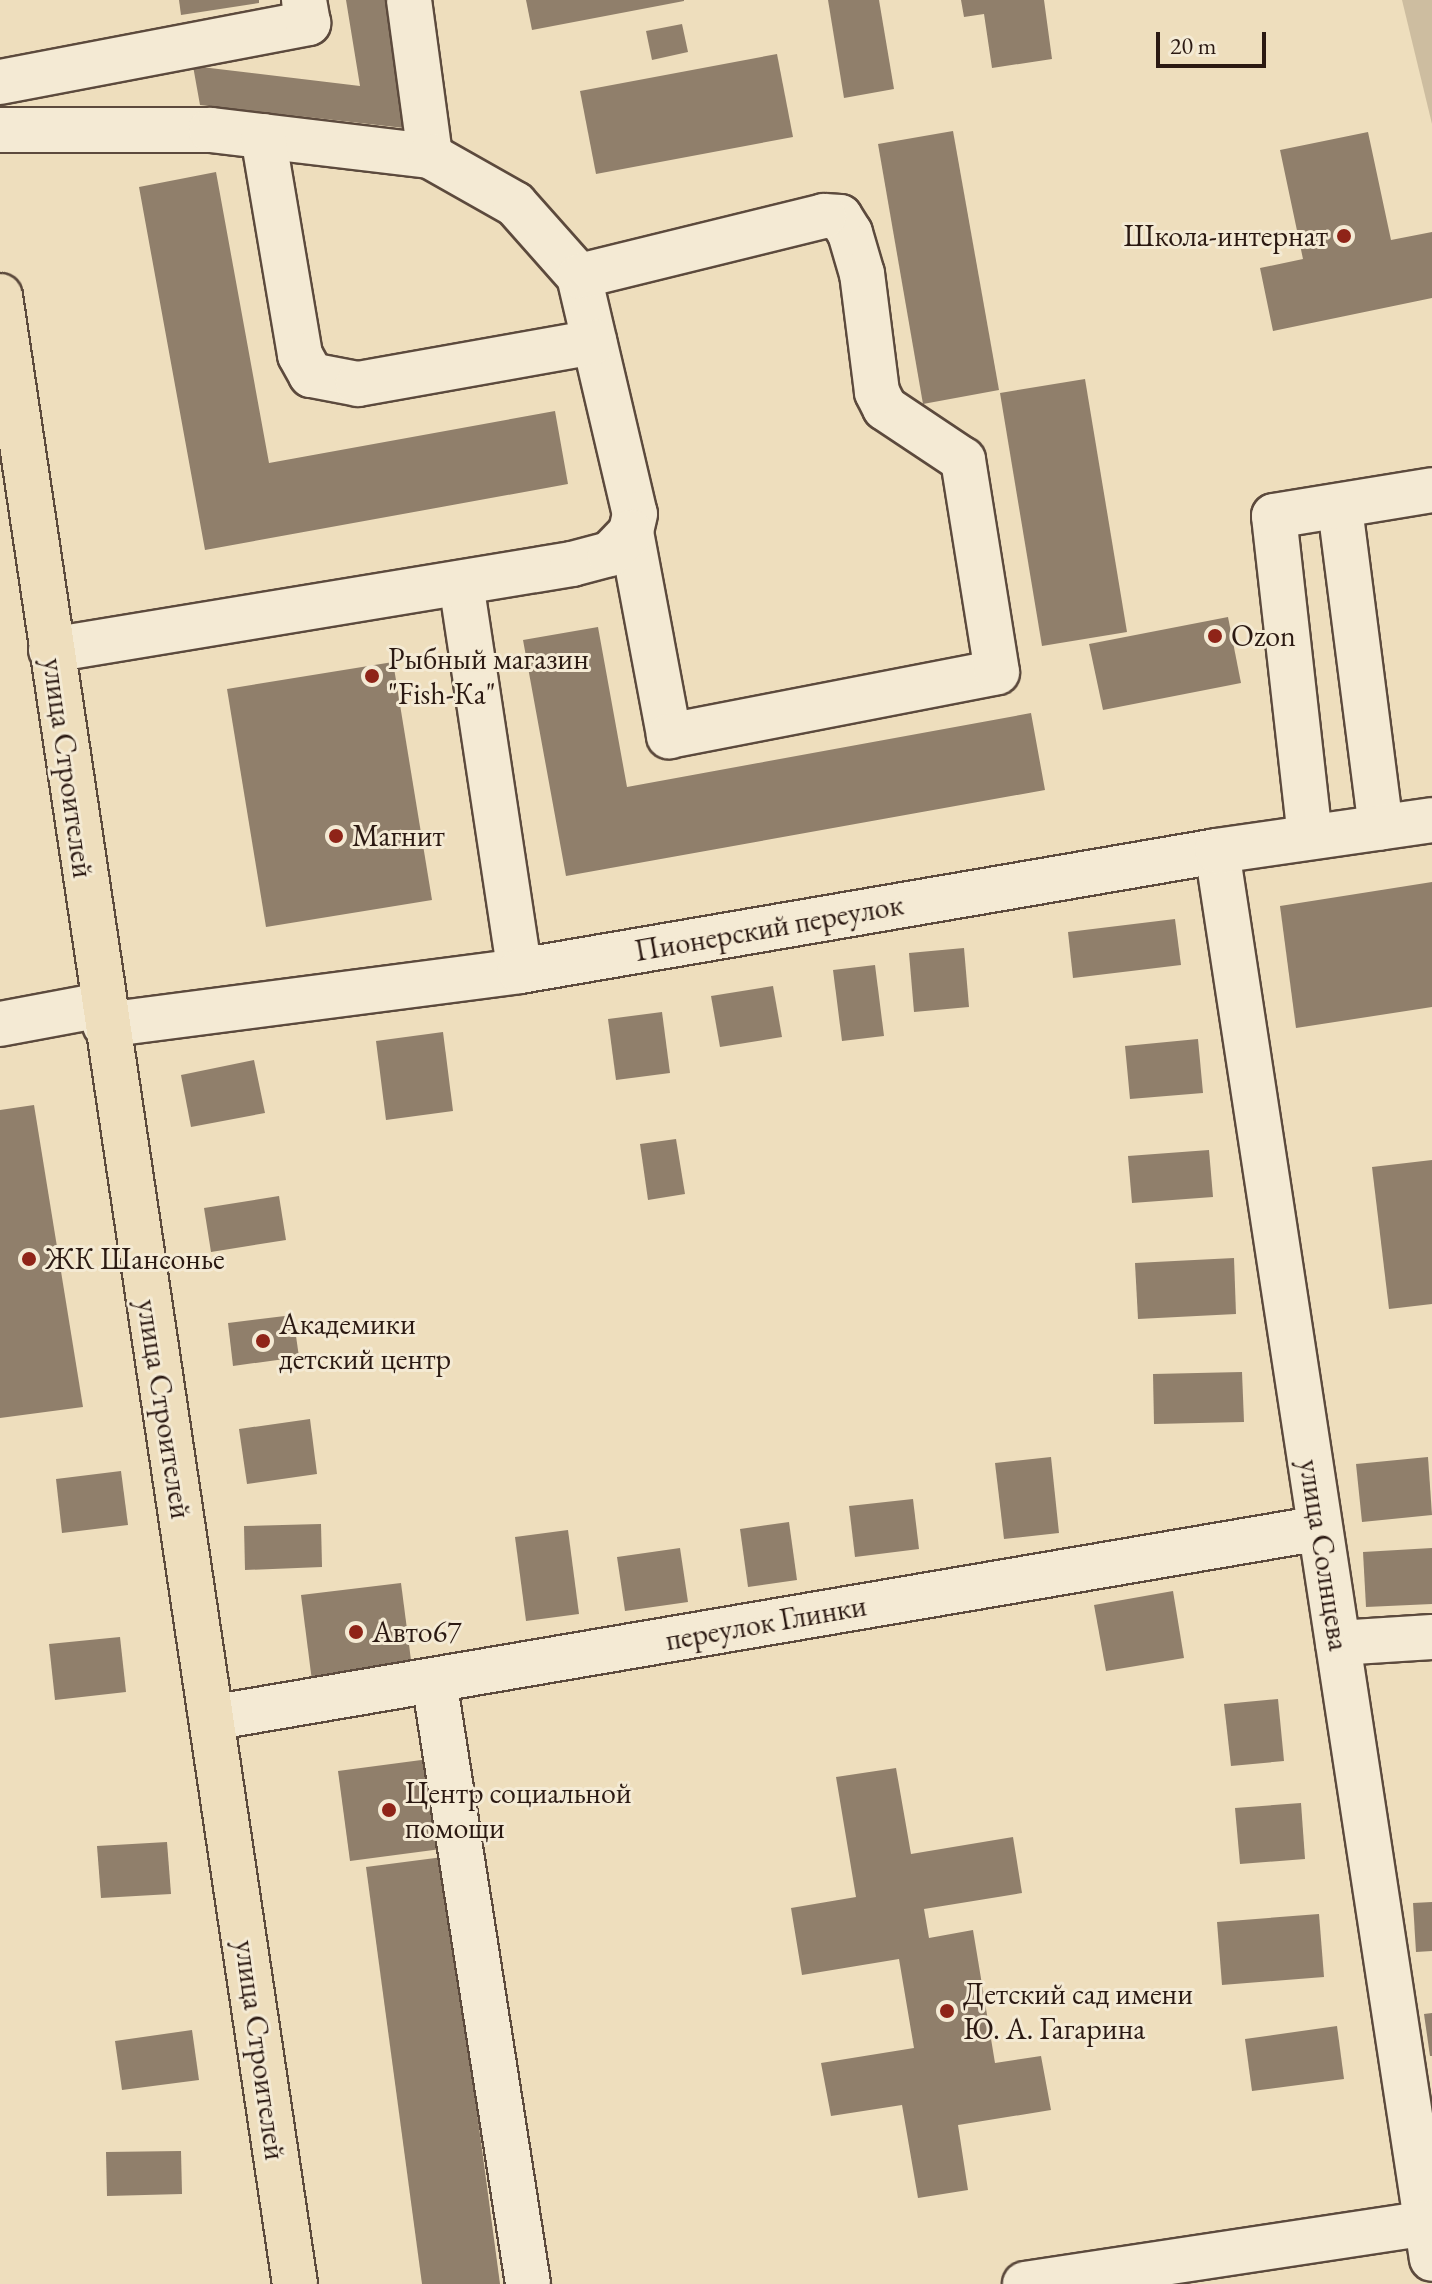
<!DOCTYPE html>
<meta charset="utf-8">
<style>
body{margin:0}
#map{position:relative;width:1432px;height:2284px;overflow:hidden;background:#eedebd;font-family:"EB Garamond",serif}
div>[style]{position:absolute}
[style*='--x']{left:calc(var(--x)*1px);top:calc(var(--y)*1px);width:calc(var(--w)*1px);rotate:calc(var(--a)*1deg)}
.green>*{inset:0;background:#cdbda0}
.building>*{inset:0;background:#907f6b}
.roads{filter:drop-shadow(2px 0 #5c4a3d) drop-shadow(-2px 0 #5c4a3d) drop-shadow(0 2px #5c4a3d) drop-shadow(0 -2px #5c4a3d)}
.minor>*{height:44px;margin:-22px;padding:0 22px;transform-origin:22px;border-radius:22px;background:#f4ead4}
.major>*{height:44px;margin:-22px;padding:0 22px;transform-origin:22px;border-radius:22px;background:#eedebd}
.dots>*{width:22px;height:22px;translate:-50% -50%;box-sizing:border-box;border:4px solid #f4ead4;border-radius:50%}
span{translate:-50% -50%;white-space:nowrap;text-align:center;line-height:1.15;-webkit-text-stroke:6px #f4ead4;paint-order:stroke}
.poi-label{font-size:30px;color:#2b1912}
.right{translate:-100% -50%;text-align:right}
.left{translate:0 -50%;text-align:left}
.street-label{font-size:30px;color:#2b1912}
.scale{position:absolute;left:1156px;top:32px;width:110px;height:36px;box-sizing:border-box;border:4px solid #2b1912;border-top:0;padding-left:10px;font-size:24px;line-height:28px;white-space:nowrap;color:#2b1912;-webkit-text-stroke:6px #f4ead4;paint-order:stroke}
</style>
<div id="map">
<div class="green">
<i style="clip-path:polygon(1402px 0,1432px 0,1432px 124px)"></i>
</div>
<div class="building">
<i style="clip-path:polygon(179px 0,259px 0,259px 3px,181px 15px)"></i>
<i style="clip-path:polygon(346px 0,386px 0,404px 128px,200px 105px,193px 66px,360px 86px)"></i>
<i style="clip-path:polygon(526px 0,684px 0,684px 1px,532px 30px)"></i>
<i style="clip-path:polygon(828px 0,879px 0,894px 89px,844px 98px)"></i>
<i style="clip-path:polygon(961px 0,1044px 0,1052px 59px,992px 68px,984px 14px,964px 17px)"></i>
<i style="clip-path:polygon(682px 24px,688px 52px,652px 60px,646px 31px)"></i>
<i style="clip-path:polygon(777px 54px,793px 137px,596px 174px,580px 91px)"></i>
<i style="clip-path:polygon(953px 131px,999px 390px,923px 404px,878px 144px)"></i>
<i style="clip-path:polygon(1368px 132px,1391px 240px,1432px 232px,1432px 298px,1273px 331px,1260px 268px,1303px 259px,1280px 150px)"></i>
<i style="clip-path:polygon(216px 172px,269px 463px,555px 411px,568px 484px,205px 550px,139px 187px)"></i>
<i style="clip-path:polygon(1085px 379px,1127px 632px,1042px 646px,1000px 393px)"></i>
<i style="clip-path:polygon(1228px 617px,1241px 683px,1103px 710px,1089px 644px)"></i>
<i style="clip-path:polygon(598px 627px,627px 787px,1031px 713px,1045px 790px,566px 876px,523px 640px)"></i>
<i style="clip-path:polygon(393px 662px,432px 900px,266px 927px,227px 689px)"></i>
<i style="clip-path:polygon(1432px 882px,1432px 1007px,1296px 1028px,1280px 906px)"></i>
<i style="clip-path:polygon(1175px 919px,1181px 965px,1073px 978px,1068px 932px)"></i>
<i style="clip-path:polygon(964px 948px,969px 1007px,914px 1012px,909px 953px)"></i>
<i style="clip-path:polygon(875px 965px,884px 1036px,842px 1041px,833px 970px)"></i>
<i style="clip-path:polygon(773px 986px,782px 1037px,720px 1047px,711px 996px)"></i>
<i style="clip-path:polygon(662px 1012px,670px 1073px,616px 1080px,608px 1019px)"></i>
<i style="clip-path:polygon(443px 1032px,453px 1111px,386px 1120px,376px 1041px)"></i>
<i style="clip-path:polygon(1198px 1039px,1203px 1093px,1130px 1099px,1125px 1046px)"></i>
<i style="clip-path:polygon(254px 1060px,265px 1113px,191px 1127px,181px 1075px)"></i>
<i style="clip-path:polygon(34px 1105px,83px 1407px,0 1418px,0 1110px)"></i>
<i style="clip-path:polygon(676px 1139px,685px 1194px,648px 1200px,640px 1144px)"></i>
<i style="clip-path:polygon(1209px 1150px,1213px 1197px,1132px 1203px,1128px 1156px)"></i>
<i style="clip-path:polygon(1432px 1160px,1432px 1304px,1389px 1309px,1372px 1167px)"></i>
<i style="clip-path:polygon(279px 1196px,286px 1240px,211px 1252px,204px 1208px)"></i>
<i style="clip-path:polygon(1234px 1258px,1236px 1314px,1138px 1319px,1135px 1263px)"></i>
<i style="clip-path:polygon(293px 1315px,299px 1357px,233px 1366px,228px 1323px)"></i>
<i style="clip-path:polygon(1242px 1372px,1244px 1422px,1154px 1424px,1153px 1374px)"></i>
<i style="clip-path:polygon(310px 1419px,317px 1474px,247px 1484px,239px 1429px)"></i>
<i style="clip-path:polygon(1051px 1457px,1059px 1533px,1004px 1539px,995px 1463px)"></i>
<i style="clip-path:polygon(1428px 1457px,1432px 1515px,1362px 1522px,1356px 1464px)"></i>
<i style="clip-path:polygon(121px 1471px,128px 1525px,62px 1533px,56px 1479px)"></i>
<i style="clip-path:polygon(913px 1499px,919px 1549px,855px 1557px,849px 1506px)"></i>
<i style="clip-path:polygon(789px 1522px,797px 1580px,748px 1587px,740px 1529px)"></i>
<i style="clip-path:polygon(321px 1524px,322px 1567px,245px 1570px,244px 1526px)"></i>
<i style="clip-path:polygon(568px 1530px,579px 1614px,526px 1621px,515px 1537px)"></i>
<i style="clip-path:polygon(680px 1548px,688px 1602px,625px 1611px,617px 1557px)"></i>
<i style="clip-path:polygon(1432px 1548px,1432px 1604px,1366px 1607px,1363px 1552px)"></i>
<i style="clip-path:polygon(401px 1583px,412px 1668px,312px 1681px,301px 1595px)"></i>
<i style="clip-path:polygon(1173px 1591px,1184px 1658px,1106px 1671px,1094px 1605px)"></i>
<i style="clip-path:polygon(120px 1637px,126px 1692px,55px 1700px,49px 1644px)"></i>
<i style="clip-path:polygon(1278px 1699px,1284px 1761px,1231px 1766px,1224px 1704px)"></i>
<i style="clip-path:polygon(429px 1759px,441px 1849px,350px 1861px,338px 1771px)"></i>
<i style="clip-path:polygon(896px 1768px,911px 1854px,1013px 1837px,1022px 1893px,924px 1909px,929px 1938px,973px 1930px,995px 2063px,1041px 2056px,1051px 2110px,958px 2125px,968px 2190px,918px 2198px,902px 2105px,831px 2116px,821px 2063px,914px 2048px,899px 1959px,802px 1975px,791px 1908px,856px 1897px,836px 1777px)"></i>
<i style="clip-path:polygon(1301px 1803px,1305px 1859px,1240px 1864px,1235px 1808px)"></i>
<i style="clip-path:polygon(167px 1842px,171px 1894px,101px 1898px,97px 1846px)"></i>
<i style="clip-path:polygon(443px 1857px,500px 2284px,422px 2284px,366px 1867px)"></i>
<i style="clip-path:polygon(1432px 1902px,1432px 1951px,1416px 1952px,1413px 1903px)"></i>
<i style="clip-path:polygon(1319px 1914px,1324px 1977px,1222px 1985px,1217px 1922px)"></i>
<i style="clip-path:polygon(1432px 2013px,1432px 2056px,1430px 2056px,1424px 2014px)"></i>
<i style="clip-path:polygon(1337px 2026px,1344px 2079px,1252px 2091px,1245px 2039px)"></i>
<i style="clip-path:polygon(192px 2030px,199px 2080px,122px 2090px,115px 2041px)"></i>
<i style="clip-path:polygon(181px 2151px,182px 2194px,107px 2196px,106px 2152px)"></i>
</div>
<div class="roads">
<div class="minor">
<i style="--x:409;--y:0;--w:157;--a:82.3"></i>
<i style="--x:0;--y:82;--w:314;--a:-10.8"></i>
<i style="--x:308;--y:23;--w:23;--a:-100"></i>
<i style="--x:0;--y:130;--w:211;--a:0"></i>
<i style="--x:211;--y:130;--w:221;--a:6.8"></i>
<i style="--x:430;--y:156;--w:98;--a:29.5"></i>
<i style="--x:515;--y:204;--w:96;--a:48.4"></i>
<i style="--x:579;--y:276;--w:244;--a:76.8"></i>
<i style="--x:635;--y:514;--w:18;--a:103"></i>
<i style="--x:631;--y:532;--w:208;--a:79.4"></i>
<i style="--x:669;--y:736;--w:334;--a:-11"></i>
<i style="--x:997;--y:672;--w:215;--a:-99.1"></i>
<i style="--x:963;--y:460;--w:94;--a:-146.3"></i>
<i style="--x:885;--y:408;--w:18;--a:-117"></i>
<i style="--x:877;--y:392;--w:119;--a:-97.2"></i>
<i style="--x:862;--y:274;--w:43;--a:-106.3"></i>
<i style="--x:850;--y:233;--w:19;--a:-122"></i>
<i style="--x:840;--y:217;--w:16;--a:-176"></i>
<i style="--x:824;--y:216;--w:252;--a:166.2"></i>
<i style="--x:263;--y:136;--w:222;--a:80.4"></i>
<i style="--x:300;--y:355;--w:23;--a:61"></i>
<i style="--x:311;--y:375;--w:48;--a:10.8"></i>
<i style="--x:358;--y:384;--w:240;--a:-10.1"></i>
<i style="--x:1340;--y:508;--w:322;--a:82.7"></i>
<i style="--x:461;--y:583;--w:392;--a:81.4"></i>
<i style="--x:51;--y:650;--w:528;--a:-9.37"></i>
<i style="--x:572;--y:564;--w:39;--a:-15"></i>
<i style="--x:610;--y:554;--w:30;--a:-46"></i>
<i style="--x:1310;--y:837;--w:323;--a:-96.4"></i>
<i style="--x:1274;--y:516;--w:160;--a:-9.3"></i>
<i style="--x:1217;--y:851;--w:1424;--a:81.32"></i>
<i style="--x:0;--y:1024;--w:104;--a:-10.6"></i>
<i style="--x:105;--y:1025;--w:418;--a:-7.4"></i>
<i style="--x:520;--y:971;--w:707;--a:-9.77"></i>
<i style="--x:1217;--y:851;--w:217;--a:-8.2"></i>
<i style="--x:1338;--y:1643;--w:94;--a:-3.7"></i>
<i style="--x:434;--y:1680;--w:611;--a:81.15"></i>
<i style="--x:211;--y:1718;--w:1125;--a:-9.72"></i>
<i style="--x:1025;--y:2284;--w:407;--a:-8.6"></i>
</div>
<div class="major">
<i style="--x:0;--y:296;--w:2010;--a:81.56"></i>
</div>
</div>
<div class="dots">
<i style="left:1344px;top:236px;background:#8f2418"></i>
<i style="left:1215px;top:636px;background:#8f2418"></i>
<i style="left:372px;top:676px;background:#8f2418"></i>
<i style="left:336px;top:836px;background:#8f2418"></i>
<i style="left:29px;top:1259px;background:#8f2418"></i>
<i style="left:263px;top:1341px;background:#8f2418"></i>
<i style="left:356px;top:1632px;background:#8f2418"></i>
<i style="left:389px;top:1810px;background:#8f2418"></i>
<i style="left:947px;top:2011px;background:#8f2418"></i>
</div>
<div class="poi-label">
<span class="right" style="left:1328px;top:236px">Школа-интернат</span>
<span class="left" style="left:1231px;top:636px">Ozon</span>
<span class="left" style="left:388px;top:676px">Рыбный магазин<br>"Fish-Ка"</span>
<span class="left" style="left:352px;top:836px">Магнит</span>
<span class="left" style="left:45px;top:1259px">ЖК Шансонье</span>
<span class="left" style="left:279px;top:1341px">Академики<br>детский центр</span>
<span class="left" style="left:372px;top:1632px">Авто67</span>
<span class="left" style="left:405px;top:1810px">Центр социальной<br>помощи</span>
<span class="left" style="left:963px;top:2011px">Детский сад имени<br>Ю. А. Гагарина</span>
</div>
<div class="street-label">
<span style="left:68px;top:768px;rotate:82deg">улица Строителей</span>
<span style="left:769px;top:928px;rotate:-10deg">Пионерский переулок</span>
<span style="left:164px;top:1409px;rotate:81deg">улица Строителей</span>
<span style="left:1324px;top:1555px;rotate:81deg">улица Солнцева</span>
<span style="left:766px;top:1623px;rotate:-10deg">переулок Глинки</span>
<span style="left:260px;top:2050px;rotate:82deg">улица Строителей</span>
</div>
<div class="scale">20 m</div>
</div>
